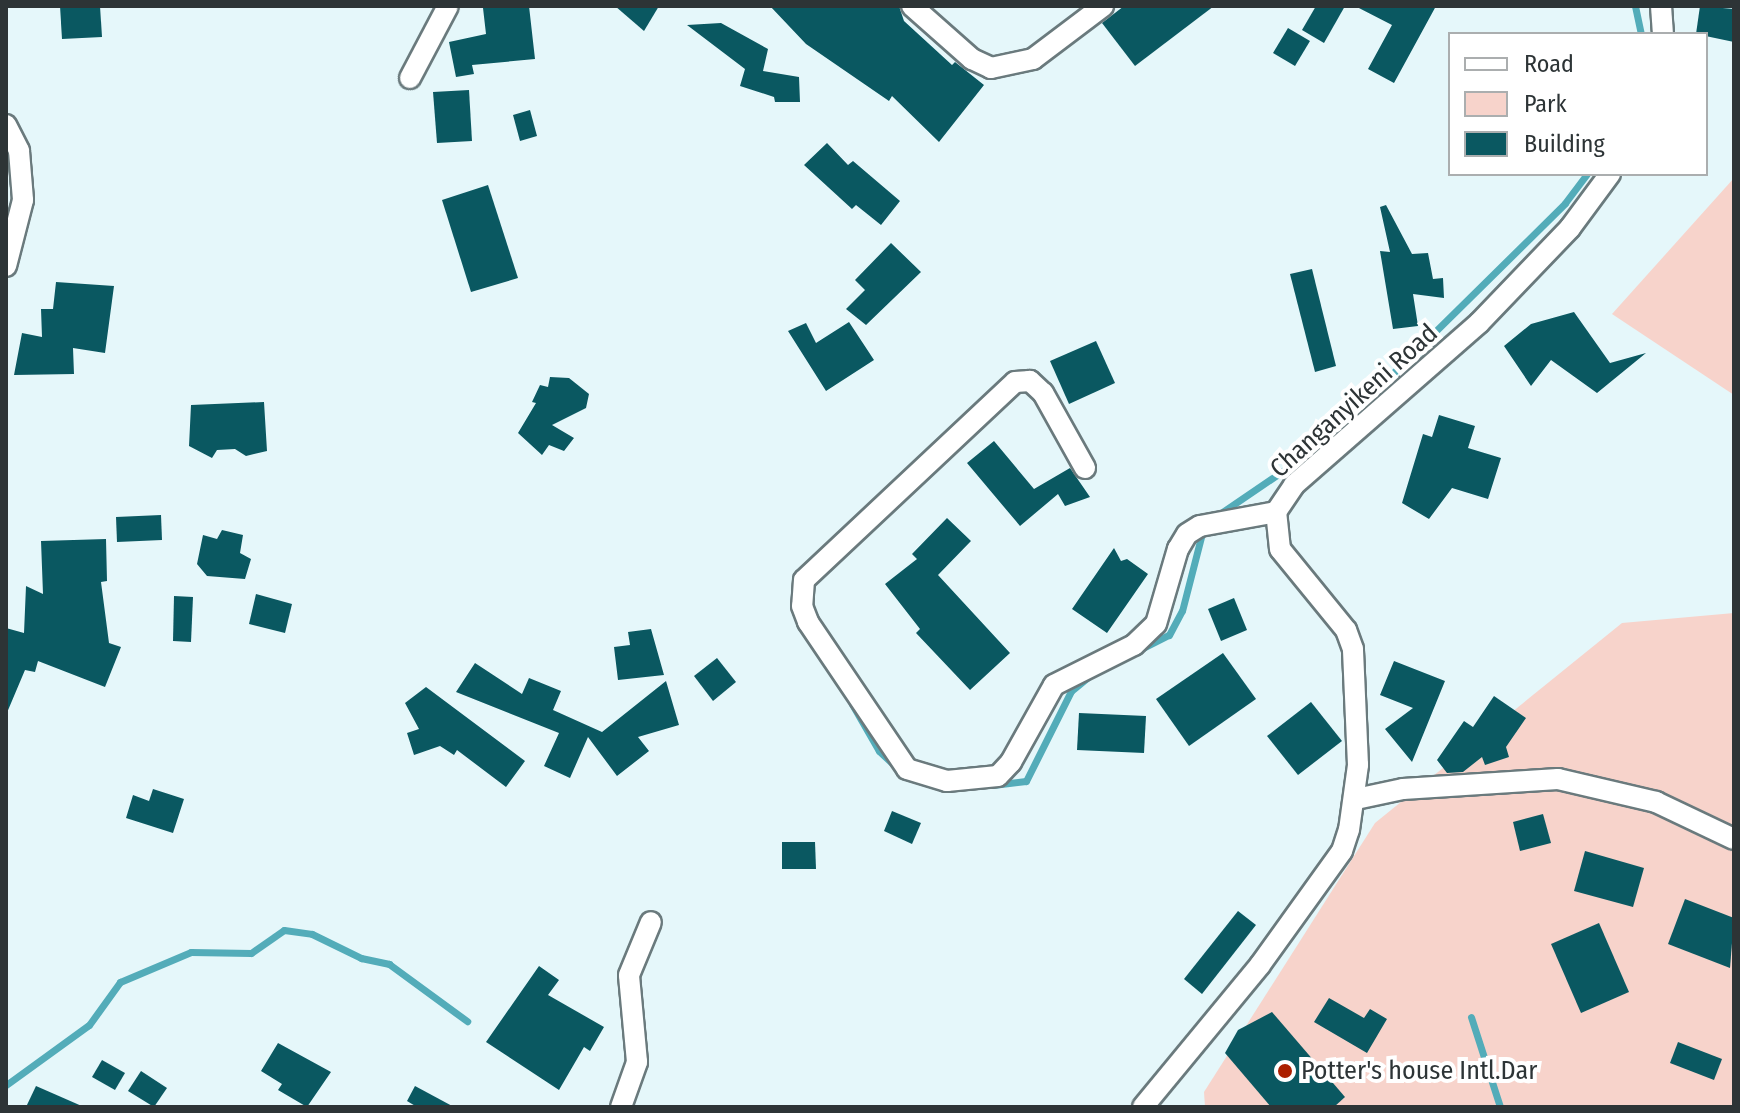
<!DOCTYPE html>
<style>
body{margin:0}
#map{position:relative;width:1740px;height:1113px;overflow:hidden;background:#e5f7fa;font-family:"Fira Sans Condensed",sans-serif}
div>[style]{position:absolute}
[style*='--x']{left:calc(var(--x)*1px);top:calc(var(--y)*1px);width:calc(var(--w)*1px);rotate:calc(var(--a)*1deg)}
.green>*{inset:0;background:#f7d3cb}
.stream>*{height:7px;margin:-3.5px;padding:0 3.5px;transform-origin:3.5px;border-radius:3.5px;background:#53acb9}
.building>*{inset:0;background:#0a5861}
.roads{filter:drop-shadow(2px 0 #6a7a7d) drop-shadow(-2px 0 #6a7a7d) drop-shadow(0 2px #6a7a7d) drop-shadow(0 -2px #6a7a7d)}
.minor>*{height:20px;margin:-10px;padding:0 10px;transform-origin:10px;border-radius:10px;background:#fff}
.dots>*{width:22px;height:22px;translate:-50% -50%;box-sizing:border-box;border:4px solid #fff;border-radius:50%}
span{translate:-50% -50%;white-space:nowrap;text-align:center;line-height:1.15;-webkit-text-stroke:8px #fff;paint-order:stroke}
.street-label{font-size:26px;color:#2d3436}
.poi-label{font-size:26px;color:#2d3436}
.left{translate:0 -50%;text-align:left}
.frame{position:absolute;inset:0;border:8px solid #2d3436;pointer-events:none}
.legend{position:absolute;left:1448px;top:32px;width:260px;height:144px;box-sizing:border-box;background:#fff;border:2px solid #abaeaf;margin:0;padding:10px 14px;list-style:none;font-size:24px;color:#2d3436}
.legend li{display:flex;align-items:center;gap:16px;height:40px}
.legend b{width:40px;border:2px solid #abaeaf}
</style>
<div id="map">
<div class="green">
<i style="clip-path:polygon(1734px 178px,1734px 395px,1612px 314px)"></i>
<i style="clip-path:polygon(1734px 613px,1734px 1107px,1205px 1107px,1204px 1092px,1375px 823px,1622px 623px)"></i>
</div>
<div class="stream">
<i style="--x:1635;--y:6;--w:29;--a:78"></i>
<i style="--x:1215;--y:517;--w:125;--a:-34.2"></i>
<i style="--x:1318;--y:447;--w:347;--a:-44.6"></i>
<i style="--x:1565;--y:203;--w:36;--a:-53"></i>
<i style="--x:1141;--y:649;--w:31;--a:-27"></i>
<i style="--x:1169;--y:635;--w:27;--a:-62"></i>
<i style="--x:1182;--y:611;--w:81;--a:-75.6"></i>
<i style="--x:852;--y:704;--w:54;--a:60.1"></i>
<i style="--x:879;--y:751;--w:22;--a:43"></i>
<i style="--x:993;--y:785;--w:33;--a:-7"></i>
<i style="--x:1026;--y:781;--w:101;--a:-63.4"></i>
<i style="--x:1071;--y:691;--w:22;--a:-39"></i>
<i style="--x:1471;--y:1017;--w:95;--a:72.1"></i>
<i style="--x:6;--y:1085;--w:102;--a:-35.9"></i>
<i style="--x:89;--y:1025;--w:53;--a:-54.2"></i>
<i style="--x:120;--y:982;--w:77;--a:-22.9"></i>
<i style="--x:191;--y:952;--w:60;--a:1"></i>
<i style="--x:251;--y:953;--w:40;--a:-34.9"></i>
<i style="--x:284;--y:930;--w:28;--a:8"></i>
<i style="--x:312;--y:934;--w:55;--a:26.1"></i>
<i style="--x:361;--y:958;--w:29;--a:12"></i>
<i style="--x:389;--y:964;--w:97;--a:36.2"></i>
</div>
<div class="building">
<i style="clip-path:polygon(60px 6px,100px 6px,102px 37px,62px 39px)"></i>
<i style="clip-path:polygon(529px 6px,535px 59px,472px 65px,474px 74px,456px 77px,449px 42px,486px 34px,483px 8px)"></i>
<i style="clip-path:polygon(615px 6px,659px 6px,644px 31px)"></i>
<i style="clip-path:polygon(770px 6px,899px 6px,904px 21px,952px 65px,955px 62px,984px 85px,939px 142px,892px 96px,889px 101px,806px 44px)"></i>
<i style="clip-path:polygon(1124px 6px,1214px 6px,1135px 66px,1102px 23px)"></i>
<i style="clip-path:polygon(1316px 6px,1345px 6px,1324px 43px,1302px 30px)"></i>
<i style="clip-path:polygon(1355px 6px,1436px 6px,1394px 83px,1368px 69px,1392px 25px)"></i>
<i style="clip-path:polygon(1700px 6px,1734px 9px,1734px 42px,1696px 34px)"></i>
<i style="clip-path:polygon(721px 23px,768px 49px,763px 71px,799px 77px,800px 102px,775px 102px,774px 97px,740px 86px,745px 69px,687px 25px)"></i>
<i style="clip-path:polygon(1288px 28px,1310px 41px,1295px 66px,1273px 53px)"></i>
<i style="clip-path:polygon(469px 90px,472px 141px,437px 143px,433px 92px)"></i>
<i style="clip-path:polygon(530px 110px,537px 136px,520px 141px,513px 115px)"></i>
<i style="clip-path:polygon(827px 143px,848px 165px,853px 161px,900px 201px,881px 225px,856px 205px,852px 209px,804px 165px)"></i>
<i style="clip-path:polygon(488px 185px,518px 278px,471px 292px,442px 200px)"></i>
<i style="clip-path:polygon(1386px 205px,1412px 254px,1428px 253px,1433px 279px,1443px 278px,1444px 298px,1413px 294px,1418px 326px,1393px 329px,1380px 251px,1390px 252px,1380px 207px)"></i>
<i style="clip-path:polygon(891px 243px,921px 272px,866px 325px,846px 309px,865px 290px,855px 280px)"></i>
<i style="clip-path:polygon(1312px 269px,1336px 366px,1315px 372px,1290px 274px)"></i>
<i style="clip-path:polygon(56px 282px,114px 286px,105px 353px,73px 348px,74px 374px,14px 375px,22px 333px,42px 337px,41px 309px,53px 309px)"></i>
<i style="clip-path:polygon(1574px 312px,1610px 363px,1646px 353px,1597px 393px,1551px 360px,1531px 386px,1504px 346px,1531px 324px)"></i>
<i style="clip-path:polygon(849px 322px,874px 360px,826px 391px,788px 331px,806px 323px,816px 343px)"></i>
<i style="clip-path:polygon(1096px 341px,1115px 383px,1069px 404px,1050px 361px)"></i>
<i style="clip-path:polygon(550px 377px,569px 378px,589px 394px,586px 408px,552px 425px,574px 438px,564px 451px,549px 445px,542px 455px,518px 433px,536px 403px,532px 402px,540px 385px,548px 387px)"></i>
<i style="clip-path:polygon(264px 402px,267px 451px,246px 456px,235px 449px,217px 450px,212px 458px,189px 446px,191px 405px)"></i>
<i style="clip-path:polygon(1439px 415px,1475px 426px,1468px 448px,1501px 458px,1488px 499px,1452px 488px,1429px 519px,1402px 503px,1423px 434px,1432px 437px)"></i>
<i style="clip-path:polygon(994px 441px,1034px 489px,1070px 468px,1090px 497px,1065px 506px,1058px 494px,1020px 526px,967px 463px)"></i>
<i style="clip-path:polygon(161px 515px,162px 540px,117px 542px,116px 517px)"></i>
<i style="clip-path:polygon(947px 518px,971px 541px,938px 575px,1010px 653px,970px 690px,916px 633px,920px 629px,885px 584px,917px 559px,912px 554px)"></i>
<i style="clip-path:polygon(222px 530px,243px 535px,240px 553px,251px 559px,245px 579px,207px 576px,197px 564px,203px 535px,217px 539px)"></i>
<i style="clip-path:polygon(106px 539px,107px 581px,101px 582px,109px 643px,121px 647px,105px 687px,38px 661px,35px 672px,25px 670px,6px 715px,6px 628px,24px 633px,26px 586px,43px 594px,41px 541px)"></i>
<i style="clip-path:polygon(1114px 548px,1121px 561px,1127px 559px,1148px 574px,1107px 633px,1072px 609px)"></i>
<i style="clip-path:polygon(256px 594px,292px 604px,285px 633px,249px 624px)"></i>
<i style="clip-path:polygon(174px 596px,193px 597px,191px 642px,173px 641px)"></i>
<i style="clip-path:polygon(1234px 598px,1247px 630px,1221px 641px,1208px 609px)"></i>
<i style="clip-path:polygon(651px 629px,664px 675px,618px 680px,614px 647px,630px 645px,628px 632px)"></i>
<i style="clip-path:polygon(1223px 653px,1256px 699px,1189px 746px,1156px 699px)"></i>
<i style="clip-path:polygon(717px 658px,736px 682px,713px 701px,694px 676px)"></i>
<i style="clip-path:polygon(1394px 661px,1445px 681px,1412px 762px,1385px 729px,1413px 708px,1380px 695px)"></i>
<i style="clip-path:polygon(475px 663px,522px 694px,529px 678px,561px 691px,553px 710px,602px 732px,666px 681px,679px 725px,638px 737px,649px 751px,617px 776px,588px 737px,570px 778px,544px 766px,559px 733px,456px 692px)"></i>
<i style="clip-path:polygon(426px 687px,525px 761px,506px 787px,457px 750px,454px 755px,440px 746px,414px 755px,407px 733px,419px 729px,405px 703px)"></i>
<i style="clip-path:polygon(1494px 696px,1526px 718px,1506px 747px,1509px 757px,1485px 765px,1482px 757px,1463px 772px,1447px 773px,1437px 760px,1464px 721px,1473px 727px)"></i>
<i style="clip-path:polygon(1311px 702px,1342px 741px,1298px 775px,1267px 736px)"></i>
<i style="clip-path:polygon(1079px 713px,1146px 716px,1144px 753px,1077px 750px)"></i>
<i style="clip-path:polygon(153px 789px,184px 799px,173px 833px,126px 818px,133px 795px,149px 801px)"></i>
<i style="clip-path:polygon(892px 811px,921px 823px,912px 844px,884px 831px)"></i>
<i style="clip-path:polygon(1543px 814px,1551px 843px,1520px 851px,1513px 822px)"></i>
<i style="clip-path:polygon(782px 842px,815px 842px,816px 869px,782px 869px)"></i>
<i style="clip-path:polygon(1585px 851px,1644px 868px,1633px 907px,1574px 891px)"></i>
<i style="clip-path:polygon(1685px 899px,1734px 918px,1730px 968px,1668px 944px)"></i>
<i style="clip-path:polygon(1238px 911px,1256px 925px,1202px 994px,1184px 979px)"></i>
<i style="clip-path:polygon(1599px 923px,1629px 992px,1581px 1013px,1551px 944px)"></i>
<i style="clip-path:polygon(539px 966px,559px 980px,548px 995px,604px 1027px,590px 1051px,584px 1047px,559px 1090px,486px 1042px)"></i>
<i style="clip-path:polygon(1329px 998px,1364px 1018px,1370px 1009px,1387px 1019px,1367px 1053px,1314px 1022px)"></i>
<i style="clip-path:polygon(1272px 1012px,1345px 1097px,1334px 1107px,1271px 1107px,1225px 1053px,1238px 1030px)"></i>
<i style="clip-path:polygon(1678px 1042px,1722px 1059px,1714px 1080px,1670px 1063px)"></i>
<i style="clip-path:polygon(278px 1043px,331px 1072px,307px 1107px,278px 1090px,282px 1084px,261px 1071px)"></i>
<i style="clip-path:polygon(102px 1060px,125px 1073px,115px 1090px,92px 1077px)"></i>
<i style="clip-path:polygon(141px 1071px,167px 1088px,154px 1107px,128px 1091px)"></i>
<i style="clip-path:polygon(36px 1086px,84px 1107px,26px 1107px)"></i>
<i style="clip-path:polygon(415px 1086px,454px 1107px,417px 1107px,407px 1101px)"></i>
</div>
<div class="roads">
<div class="minor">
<i style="--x:912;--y:6;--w:80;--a:41.5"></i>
<i style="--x:972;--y:59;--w:21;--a:25"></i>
<i style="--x:991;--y:68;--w:43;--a:-12.1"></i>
<i style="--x:1033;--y:59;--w:88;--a:-37.1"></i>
<i style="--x:1661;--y:6;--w:28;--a:86"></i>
<i style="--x:410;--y:78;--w:81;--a:-62.2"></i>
<i style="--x:6;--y:125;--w:29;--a:63"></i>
<i style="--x:19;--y:151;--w:49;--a:85.3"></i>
<i style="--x:23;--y:200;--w:68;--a:104.4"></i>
<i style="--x:1085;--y:468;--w:86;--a:-119.2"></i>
<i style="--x:1043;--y:393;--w:18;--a:-137"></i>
<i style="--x:1030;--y:381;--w:15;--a:176"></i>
<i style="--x:1015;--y:382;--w:289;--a:136.8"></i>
<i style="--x:804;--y:580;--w:26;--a:94"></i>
<i style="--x:802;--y:606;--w:17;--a:69"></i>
<i style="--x:808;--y:622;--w:177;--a:56"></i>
<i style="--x:907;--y:769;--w:42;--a:16.7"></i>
<i style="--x:947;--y:781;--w:51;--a:-5.6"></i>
<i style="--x:998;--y:776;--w:19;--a:-47"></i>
<i style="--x:1011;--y:762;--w:88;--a:-60.8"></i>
<i style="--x:1054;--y:685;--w:89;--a:-26.6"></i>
<i style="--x:1134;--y:645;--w:30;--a:-44"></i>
<i style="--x:1156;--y:624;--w:78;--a:-73.7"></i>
<i style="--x:1178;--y:549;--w:17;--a:-59"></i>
<i style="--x:1187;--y:534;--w:15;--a:-32"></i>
<i style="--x:1200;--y:526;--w:77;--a:-10.4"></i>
<i style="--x:1356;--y:799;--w:48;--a:-12"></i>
<i style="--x:1403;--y:789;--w:155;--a:-3.7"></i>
<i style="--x:1558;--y:779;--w:101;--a:13.2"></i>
<i style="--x:1656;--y:802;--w:86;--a:25.4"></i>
<i style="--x:621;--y:1107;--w:48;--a:-70.4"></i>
<i style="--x:637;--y:1062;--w:87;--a:-95.3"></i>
<i style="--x:629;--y:975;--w:57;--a:-67.5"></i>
<i style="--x:1143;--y:1107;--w:184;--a:-50.5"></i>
<i style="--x:1260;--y:965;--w:140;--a:-54.3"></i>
<i style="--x:1342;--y:851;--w:22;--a:-72"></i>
<i style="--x:1349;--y:830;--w:66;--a:-82.1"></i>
<i style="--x:1358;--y:765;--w:116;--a:-92.5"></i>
<i style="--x:1353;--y:649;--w:20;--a:-110"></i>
<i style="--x:1346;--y:630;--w:104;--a:-129.2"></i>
<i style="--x:1280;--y:549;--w:37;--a:-96"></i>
<i style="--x:1276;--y:512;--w:32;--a:-56"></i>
<i style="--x:1294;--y:485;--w:246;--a:-41.2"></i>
<i style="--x:1479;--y:323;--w:132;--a:-46.2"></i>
<i style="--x:1570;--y:228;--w:67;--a:-53.5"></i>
</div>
</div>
<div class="dots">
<i style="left:1285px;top:1071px;background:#ac1f00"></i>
</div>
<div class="street-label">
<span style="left:1354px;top:401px;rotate:-42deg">Changanyikeni Road</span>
</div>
<div class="poi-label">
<span class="left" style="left:1301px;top:1071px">Potter's house Intl.Dar</span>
</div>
<div class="frame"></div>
<ul class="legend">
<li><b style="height:10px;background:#fff"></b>Road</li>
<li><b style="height:22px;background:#f7d3cb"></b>Park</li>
<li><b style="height:22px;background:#0a5861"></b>Building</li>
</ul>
</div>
